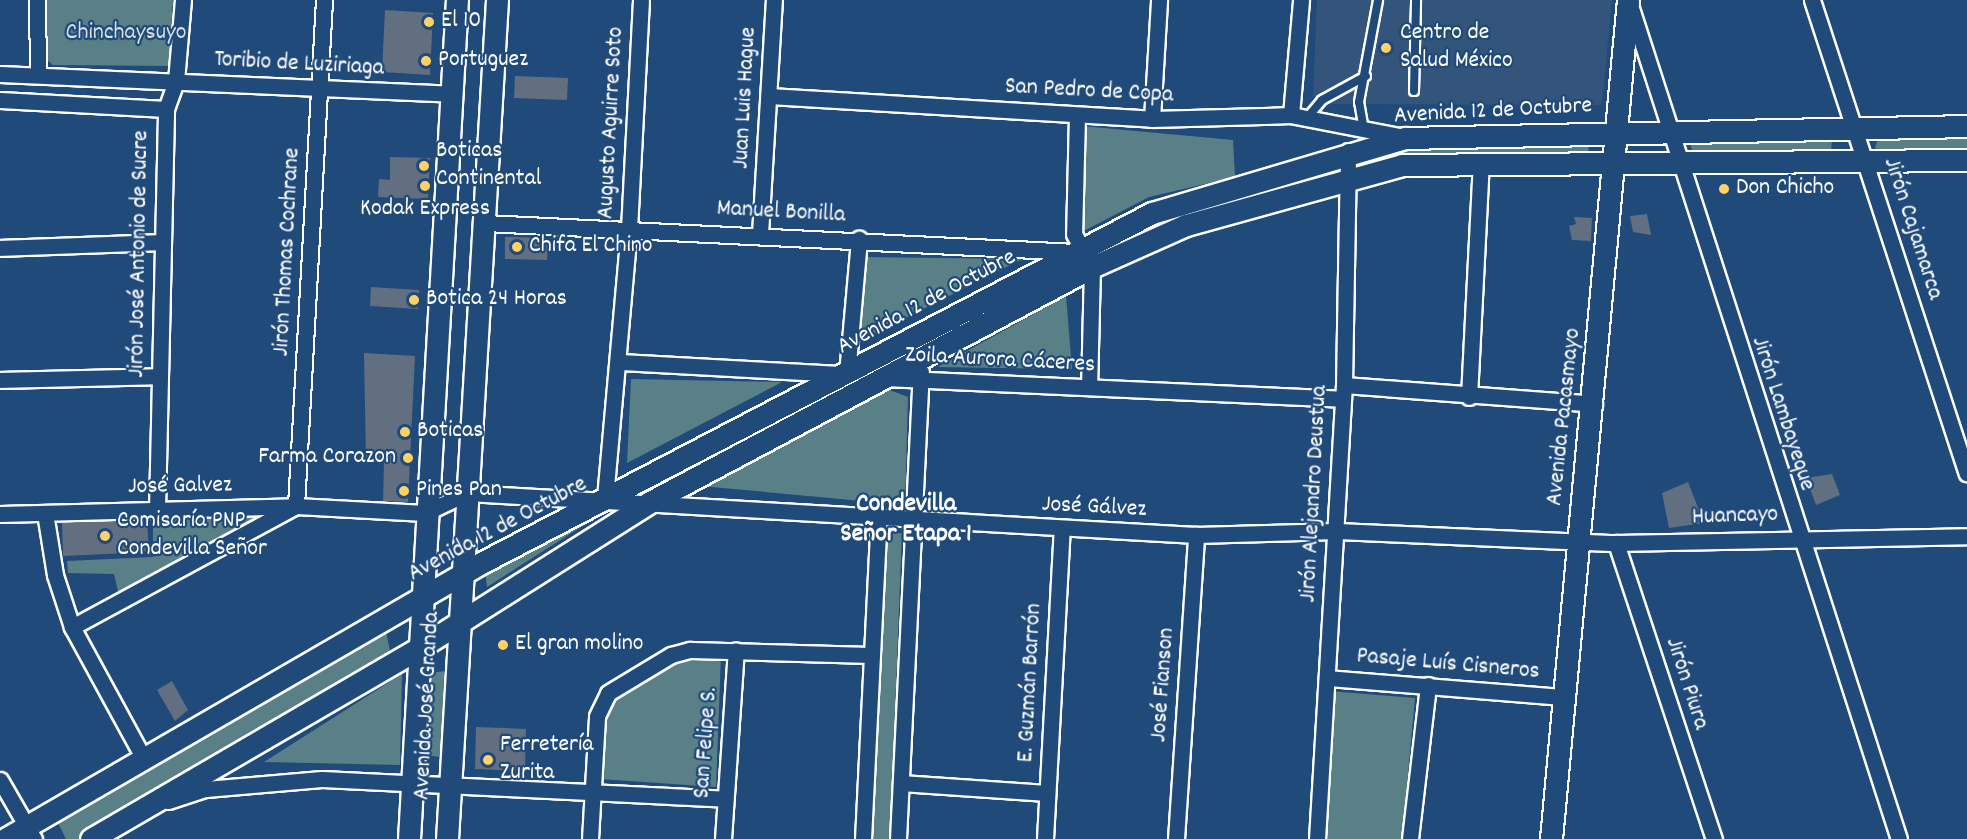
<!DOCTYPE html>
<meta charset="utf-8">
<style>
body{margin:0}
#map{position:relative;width:1967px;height:839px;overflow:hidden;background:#1f4a7a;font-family:Dekko,sans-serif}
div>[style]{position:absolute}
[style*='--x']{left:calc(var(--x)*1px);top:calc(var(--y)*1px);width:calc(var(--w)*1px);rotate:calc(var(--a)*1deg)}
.built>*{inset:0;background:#33557c}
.green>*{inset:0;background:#598086}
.building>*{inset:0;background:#626f81}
.roads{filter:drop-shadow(2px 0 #fff) drop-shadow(-2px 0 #fff) drop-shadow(0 2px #fff) drop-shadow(0 -2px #fff)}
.lane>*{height:8px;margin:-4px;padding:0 4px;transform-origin:4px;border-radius:4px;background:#1f4a7a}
.street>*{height:15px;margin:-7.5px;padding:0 7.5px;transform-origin:7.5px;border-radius:7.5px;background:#1f4a7a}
.secondary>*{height:21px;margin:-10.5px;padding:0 10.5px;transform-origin:10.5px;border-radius:10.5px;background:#1f4a7a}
.dots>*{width:16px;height:16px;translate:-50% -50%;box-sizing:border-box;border:3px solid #1f4a7a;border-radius:50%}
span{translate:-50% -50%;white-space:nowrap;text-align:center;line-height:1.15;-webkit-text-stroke:4.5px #1f4a7a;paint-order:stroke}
.poi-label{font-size:24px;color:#fff}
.left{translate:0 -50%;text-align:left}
.right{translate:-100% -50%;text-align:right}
.park-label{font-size:24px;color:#d6dfe1}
.street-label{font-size:24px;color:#fff}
.neighbourhood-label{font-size:26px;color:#fff;font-weight:700}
</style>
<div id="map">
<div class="built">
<i style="clip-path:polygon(1317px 0,1612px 0,1602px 105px,1324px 104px,1313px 96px)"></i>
</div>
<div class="green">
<i style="clip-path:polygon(45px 0,173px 0,169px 66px,53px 65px,47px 60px)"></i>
<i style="clip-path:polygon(1082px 126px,1233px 140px,1235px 177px,1149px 197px,1078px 234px)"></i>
<i style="clip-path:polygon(1967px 136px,1967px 153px,1879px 153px,1875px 147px,1879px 137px)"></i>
<i style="clip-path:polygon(1832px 138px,1831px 153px,1693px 153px,1689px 140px)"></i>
<i style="clip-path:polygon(1588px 141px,1589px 156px,1363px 162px,1364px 157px,1393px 149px)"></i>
<i style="clip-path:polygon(863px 257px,1022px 259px,854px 344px)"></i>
<i style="clip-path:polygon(1066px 296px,1072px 369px,938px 367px)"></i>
<i style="clip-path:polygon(631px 379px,782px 382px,627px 463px)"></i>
<i style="clip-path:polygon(884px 388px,908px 397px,905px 505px,701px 486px)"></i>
<i style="clip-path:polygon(260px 515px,119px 595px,114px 574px,68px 573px,67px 561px,153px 557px,153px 519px)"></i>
<i style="clip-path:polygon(585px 519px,584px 525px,487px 587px,485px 572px)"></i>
<i style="clip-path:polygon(902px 533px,890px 839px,870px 839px,884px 534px)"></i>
<i style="clip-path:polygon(386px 631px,391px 656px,84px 839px,66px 839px,58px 823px)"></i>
<i style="clip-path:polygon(721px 655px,716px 787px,600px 779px,603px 715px,614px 696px,684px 657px)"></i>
<i style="clip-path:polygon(445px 671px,440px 757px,425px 755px,430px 673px)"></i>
<i style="clip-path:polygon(402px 674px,400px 765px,264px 762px)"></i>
<i style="clip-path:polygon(1329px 691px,1415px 698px,1402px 839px,1320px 839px)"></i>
</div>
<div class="building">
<i style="clip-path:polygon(385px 10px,433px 13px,430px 75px,382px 72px)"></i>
<i style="clip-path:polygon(515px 76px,568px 78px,567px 100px,514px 98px)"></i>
<i style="clip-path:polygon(390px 157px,430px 158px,428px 199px,378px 197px,379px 179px,390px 180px)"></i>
<i style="clip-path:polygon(1647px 214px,1651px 235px,1633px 232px,1630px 216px)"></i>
<i style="clip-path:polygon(1574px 217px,1592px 218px,1591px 241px,1572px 240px,1569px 226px,1576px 224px)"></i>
<i style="clip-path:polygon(505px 237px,548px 238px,547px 260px,505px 259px)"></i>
<i style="clip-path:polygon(371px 287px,419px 290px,418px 309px,370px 306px)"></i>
<i style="clip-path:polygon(364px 353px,415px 356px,408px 502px,383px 501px,384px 462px,366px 461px)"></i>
<i style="clip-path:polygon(1832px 474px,1840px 495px,1816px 505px,1806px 478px)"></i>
<i style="clip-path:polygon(1688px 482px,1704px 523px,1669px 528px,1662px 493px)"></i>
<i style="clip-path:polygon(147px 520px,149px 552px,63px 556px,62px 522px)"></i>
<i style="clip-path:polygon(172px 681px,188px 710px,175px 721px,157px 690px)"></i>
<i style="clip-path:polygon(476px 727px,526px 729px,525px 771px,475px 769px)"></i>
</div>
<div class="roads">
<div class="lane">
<i style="--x:1414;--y:91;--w:91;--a:-88.7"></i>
<i style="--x:1307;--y:118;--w:23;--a:-50"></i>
<i style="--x:1322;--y:100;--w:50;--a:-28.6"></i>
<i style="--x:1364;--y:130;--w:28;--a:-100"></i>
<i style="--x:1359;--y:102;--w:104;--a:-79.4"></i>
</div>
<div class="street">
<i style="--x:37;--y:0;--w:75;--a:89.2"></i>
<i style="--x:1812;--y:0;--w:498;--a:71.9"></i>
<i style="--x:1631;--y:8;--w:873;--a:72.13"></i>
<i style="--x:0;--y:74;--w:452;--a:2.5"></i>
<i style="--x:769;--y:96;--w:384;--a:3.4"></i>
<i style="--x:1152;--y:119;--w:139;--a:-1.6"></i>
<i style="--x:1291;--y:115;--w:115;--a:11"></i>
<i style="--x:0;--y:100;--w:166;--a:3.1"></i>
<i style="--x:1077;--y:115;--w:119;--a:91.4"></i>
<i style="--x:1074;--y:234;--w:38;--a:61"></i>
<i style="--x:1092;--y:267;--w:120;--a:91.4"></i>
<i style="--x:1291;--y:115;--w:115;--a:-85"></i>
<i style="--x:1152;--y:119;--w:119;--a:-86.6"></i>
<i style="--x:485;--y:223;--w:591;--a:2.81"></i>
<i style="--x:760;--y:234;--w:234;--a:-86.6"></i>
<i style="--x:0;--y:248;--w:163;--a:-2.1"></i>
<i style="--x:619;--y:362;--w:223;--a:3.1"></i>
<i style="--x:847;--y:374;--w:136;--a:-84.9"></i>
<i style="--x:884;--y:378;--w:458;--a:2.6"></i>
<i style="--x:0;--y:380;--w:160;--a:-1.4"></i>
<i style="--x:1344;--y:385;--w:251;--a:4.3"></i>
<i style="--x:1469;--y:397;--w:234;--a:-87.1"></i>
<i style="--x:605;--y:498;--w:270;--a:-84.9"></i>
<i style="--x:629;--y:229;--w:229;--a:-87"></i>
<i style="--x:157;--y:510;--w:401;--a:-88.7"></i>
<i style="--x:166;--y:109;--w:30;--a:-70"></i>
<i style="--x:176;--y:81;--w:81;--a:-85.1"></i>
<i style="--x:45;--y:513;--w:63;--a:80.8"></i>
<i style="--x:55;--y:575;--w:55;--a:71.9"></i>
<i style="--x:72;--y:627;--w:150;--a:61.4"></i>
<i style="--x:0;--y:514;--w:296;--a:-1.5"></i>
<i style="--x:296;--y:506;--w:129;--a:3.1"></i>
<i style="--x:425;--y:513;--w:47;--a:-25.5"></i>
<i style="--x:467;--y:493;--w:730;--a:3.3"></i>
<i style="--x:1196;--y:535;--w:141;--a:-1.6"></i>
<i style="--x:1337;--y:531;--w:279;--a:2.5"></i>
<i style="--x:1616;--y:543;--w:351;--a:-1.1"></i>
<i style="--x:1616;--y:543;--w:312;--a:71.7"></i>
<i style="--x:72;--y:627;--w:255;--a:-28.4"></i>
<i style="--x:296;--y:506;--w:507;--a:-86.83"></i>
<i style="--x:1327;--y:678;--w:238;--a:4.6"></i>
<i style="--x:0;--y:780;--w:68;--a:60"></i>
<i style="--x:901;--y:783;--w:146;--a:3.9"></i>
<i style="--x:168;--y:801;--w:40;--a:-18"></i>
<i style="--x:206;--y:789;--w:116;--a:-4.9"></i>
<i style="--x:322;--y:779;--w:404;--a:2.8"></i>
<i style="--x:590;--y:839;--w:123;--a:-86.7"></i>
<i style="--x:597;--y:716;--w:25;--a:-64"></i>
<i style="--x:608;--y:693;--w:74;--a:-31.1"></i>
<i style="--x:671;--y:655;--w:20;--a:-15"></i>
<i style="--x:690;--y:650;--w:182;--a:1.6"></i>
<i style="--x:723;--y:839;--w:189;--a:-86.1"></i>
<i style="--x:863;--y:839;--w:323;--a:-87.2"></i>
<i style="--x:898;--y:839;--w:468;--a:-87.2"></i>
<i style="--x:1045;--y:839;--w:309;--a:-86.9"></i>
<i style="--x:1176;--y:839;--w:305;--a:-86.2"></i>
<i style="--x:1317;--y:839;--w:455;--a:-86.6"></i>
<i style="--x:1344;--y:385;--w:234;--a:-89"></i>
<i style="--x:1410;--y:839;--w:155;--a:-83.3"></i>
</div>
<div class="secondary">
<i style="--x:5;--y:839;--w:552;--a:-30.09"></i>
<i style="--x:483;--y:562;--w:755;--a:-27.55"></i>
<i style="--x:1152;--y:213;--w:264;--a:-16.5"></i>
<i style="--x:1405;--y:138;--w:562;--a:-1.22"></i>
<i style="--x:91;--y:839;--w:380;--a:-30.2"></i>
<i style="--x:419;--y:648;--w:273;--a:-32.3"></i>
<i style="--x:650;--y:502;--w:501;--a:-28"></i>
<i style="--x:1092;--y:267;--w:103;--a:-24.1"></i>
<i style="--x:1186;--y:225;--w:224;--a:-15.5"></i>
<i style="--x:1402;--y:165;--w:565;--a:-0.51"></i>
<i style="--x:409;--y:839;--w:840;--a:-86.73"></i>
<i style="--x:447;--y:839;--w:840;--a:-86.59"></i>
<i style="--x:1551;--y:839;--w:843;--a:-84.76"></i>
</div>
</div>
<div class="dots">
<i style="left:429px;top:22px;background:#ffd166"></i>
<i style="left:1386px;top:48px;background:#ffd166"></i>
<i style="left:426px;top:61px;background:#ffd166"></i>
<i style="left:424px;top:166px;background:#ffd166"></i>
<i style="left:425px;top:186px;background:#ffd166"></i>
<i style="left:1724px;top:189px;background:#ffd166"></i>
<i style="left:517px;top:247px;background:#ffd166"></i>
<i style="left:414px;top:300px;background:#ffd166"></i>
<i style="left:405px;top:432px;background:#ffd166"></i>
<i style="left:408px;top:458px;background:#ffd166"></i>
<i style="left:404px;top:491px;background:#ffd166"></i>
<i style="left:105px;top:536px;background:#ffd166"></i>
<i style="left:503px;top:645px;background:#ffd166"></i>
<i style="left:488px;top:760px;background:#ffd166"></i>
</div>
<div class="poi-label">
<span class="left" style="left:441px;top:22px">El 10</span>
<span class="left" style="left:1400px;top:48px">Centro de<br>Salud México</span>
<span class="left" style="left:438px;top:61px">Portuguez</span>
<span class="left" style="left:436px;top:166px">Boticas<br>Continental</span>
<span class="left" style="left:1736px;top:189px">Don Chicho</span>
<span style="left:425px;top:210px">Kodak Express</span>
<span class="left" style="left:529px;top:247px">Chifa El Chino</span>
<span class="left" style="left:426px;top:300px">Botica 24 Horas</span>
<span class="left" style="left:417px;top:432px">Boticas</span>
<span class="right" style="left:396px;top:458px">Farma Corazon</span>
<span class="left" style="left:416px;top:491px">Pines Pan</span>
<span class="left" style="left:117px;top:536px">Comisaría PNP<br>Condevilla Señor</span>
<span class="left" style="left:515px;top:645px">El gran molino</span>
<span class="left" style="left:500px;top:760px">Ferretería<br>Zurita</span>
</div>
<div class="park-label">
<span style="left:126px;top:34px">Chinchaysuyo</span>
</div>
<div class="street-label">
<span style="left:299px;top:65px;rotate:3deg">Toribio de Luziriaga</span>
<span style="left:1089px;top:92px;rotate:3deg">San Pedro de Copa</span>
<span style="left:746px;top:98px;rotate:-87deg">Juan Luis Hague</span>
<span style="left:1493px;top:112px;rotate:-3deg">Avenida 12 de Octubre</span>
<span style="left:612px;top:123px;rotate:-87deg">Augusto Aguirre Soto</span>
<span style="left:781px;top:213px;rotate:3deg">Manuel Bonilla</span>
<span style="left:1912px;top:229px;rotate:72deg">Jirón Cajamarca</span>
<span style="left:288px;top:252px;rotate:-87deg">Jirón Thomas Cochrane</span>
<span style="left:140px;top:254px;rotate:-89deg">Jirón José Antonio de Sucre</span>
<span style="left:927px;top:303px;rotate:-28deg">Avenida 12 de Octubre</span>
<span style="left:1000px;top:361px;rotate:3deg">Zoila Aurora Cáceres</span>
<span style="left:1782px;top:414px;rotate:72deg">Jirón Lambayeque</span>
<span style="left:1565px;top:417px;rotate:-84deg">Avenida Pacasmayo</span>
<span style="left:180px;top:487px;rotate:-1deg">José Galvez</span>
<span style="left:1315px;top:494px;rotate:-87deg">Jirón Alejandro Deustua</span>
<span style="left:1094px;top:508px;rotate:3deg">José Gálvez</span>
<span style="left:1735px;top:517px;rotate:-2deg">Huancayo</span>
<span style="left:498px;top:530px;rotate:-28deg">Avenida 12 de Octubre</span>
<span style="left:1448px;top:665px;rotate:5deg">Pasaje Luís Cisneros</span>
<span style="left:1031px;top:683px;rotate:-87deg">E. Guzmán Barrón</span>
<span style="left:1686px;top:684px;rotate:72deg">Jirón Piura</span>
<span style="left:1164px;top:685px;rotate:-86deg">José Fianson</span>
<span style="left:428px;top:706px;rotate:-87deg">Avenida José Granda</span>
<span style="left:707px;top:743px;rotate:-86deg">San Felipe S.</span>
</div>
<div class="neighbourhood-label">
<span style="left:906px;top:520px">Condevilla<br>Señor Etapa 1</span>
</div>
</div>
